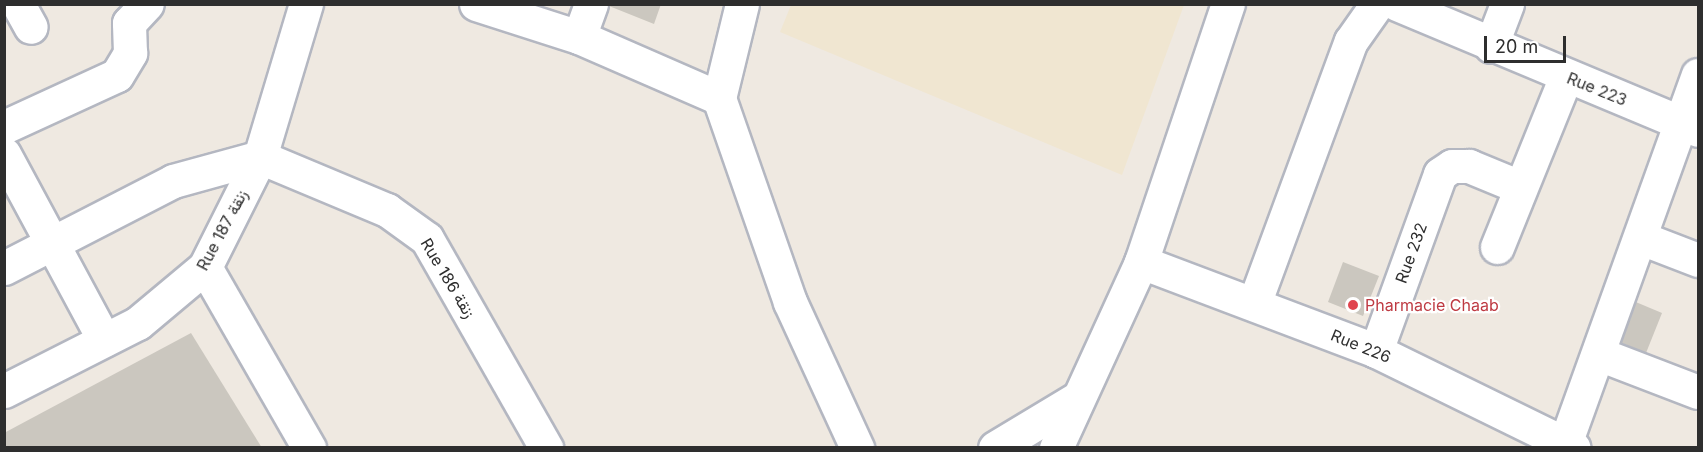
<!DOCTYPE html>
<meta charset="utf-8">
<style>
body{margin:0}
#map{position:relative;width:1703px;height:452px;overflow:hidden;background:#efe9e1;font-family:Inter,Vazirmatn,sans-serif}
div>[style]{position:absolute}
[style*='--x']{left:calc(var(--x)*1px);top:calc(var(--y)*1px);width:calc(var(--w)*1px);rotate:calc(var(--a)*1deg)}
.education>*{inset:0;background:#f0e6d1}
.building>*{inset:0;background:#cbc7bf}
.roads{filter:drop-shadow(2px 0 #b4b7c1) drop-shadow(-2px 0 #b4b7c1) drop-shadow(0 2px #b4b7c1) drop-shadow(0 -2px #b4b7c1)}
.minor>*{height:33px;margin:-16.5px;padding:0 16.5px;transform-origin:16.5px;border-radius:16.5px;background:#fff}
.dots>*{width:16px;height:16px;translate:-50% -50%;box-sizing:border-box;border:3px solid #fff;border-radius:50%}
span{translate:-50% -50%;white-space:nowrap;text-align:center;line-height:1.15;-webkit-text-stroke:4.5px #fff;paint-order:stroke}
.street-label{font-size:16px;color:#2e2e2e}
.health-label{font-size:16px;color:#be3a42}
.left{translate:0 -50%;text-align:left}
.frame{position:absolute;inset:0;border:6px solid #2e2e2e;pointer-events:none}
.scale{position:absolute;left:1484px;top:36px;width:82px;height:27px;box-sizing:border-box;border:3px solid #2e2e2e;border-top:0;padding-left:8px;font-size:18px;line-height:21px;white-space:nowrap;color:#2e2e2e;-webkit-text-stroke:4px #fff;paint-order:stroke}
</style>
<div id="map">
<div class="education">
<i style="clip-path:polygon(791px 5px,791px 4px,1184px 5px,1122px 175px,780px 32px)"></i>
</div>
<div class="building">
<i style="clip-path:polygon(604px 4px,661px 4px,654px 24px)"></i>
<i style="clip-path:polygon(1343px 262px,1379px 276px,1363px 316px,1328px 302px)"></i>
<i style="clip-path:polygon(1631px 300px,1662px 313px,1646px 353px,1615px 340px)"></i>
<i style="clip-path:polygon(191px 333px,262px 448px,4px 448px,4px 433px)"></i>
</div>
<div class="roads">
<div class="minor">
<i style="--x:18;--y:4;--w:26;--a:61"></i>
<i style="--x:476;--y:4;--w:108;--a:17.8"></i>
<i style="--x:579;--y:37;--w:153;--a:23.5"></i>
<i style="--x:742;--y:4;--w:97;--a:103.7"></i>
<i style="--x:719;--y:98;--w:216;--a:70.8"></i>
<i style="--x:790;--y:302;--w:161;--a:65.3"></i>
<i style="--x:1397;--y:4;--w:326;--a:22.7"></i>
<i style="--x:579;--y:37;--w:35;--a:-70"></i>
<i style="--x:1491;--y:46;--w:45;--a:-69.1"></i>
<i style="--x:4;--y:127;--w:124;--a:-24.7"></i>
<i style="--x:117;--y:75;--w:26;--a:-59"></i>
<i style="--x:130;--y:53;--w:30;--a:-92"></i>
<i style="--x:129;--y:23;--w:26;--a:-47"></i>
<i style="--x:4;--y:154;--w:211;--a:61.7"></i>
<i style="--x:1641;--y:238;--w:61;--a:21.1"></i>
<i style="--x:1497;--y:247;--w:184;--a:-68"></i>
<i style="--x:1141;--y:262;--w:251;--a:20.7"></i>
<i style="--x:1376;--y:351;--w:220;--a:26.1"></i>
<i style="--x:205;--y:267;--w:209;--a:60.1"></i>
<i style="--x:4;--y:268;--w:190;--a:-27.2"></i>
<i style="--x:173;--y:181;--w:90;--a:-15.4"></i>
<i style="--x:260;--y:157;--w:138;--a:22.7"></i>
<i style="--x:387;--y:210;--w:49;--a:35.9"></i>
<i style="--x:427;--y:239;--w:241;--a:60.3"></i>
<i style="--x:1254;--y:304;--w:280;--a:-69.8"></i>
<i style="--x:1351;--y:41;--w:45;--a:-54.9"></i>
<i style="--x:1376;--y:351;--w:188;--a:-70.1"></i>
<i style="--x:1440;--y:174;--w:14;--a:-34"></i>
<i style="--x:1452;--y:166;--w:17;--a:0"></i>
<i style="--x:1469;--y:166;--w:55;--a:22.4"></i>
<i style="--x:1599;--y:354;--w:106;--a:21"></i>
<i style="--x:4;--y:391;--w:150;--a:-26.9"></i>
<i style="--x:138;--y:323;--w:87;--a:-39.9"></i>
<i style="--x:205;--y:267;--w:123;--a:-63.4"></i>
<i style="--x:260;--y:157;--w:160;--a:-73.3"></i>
<i style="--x:1566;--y:441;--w:389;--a:-70.2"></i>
<i style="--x:995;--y:448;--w:97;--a:-31.1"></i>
<i style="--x:1056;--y:448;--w:205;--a:-65.4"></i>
<i style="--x:1141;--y:262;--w:272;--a:-71.4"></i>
</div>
</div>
<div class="dots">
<i style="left:1353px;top:305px;background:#e0444e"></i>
</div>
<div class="street-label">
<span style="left:1597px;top:89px;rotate:22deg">Rue 223</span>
<span style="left:222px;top:230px;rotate:-62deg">Rue 187 زنقة</span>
<span style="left:1411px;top:253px;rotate:-70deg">Rue 232</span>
<span style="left:448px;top:278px;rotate:59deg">Rue 186 زنقة</span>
<span style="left:1361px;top:346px;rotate:22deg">Rue 226</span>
</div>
<div class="health-label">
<span class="left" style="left:1365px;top:305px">Pharmacie Chaab</span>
</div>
<div class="frame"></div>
<div class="scale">20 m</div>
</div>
